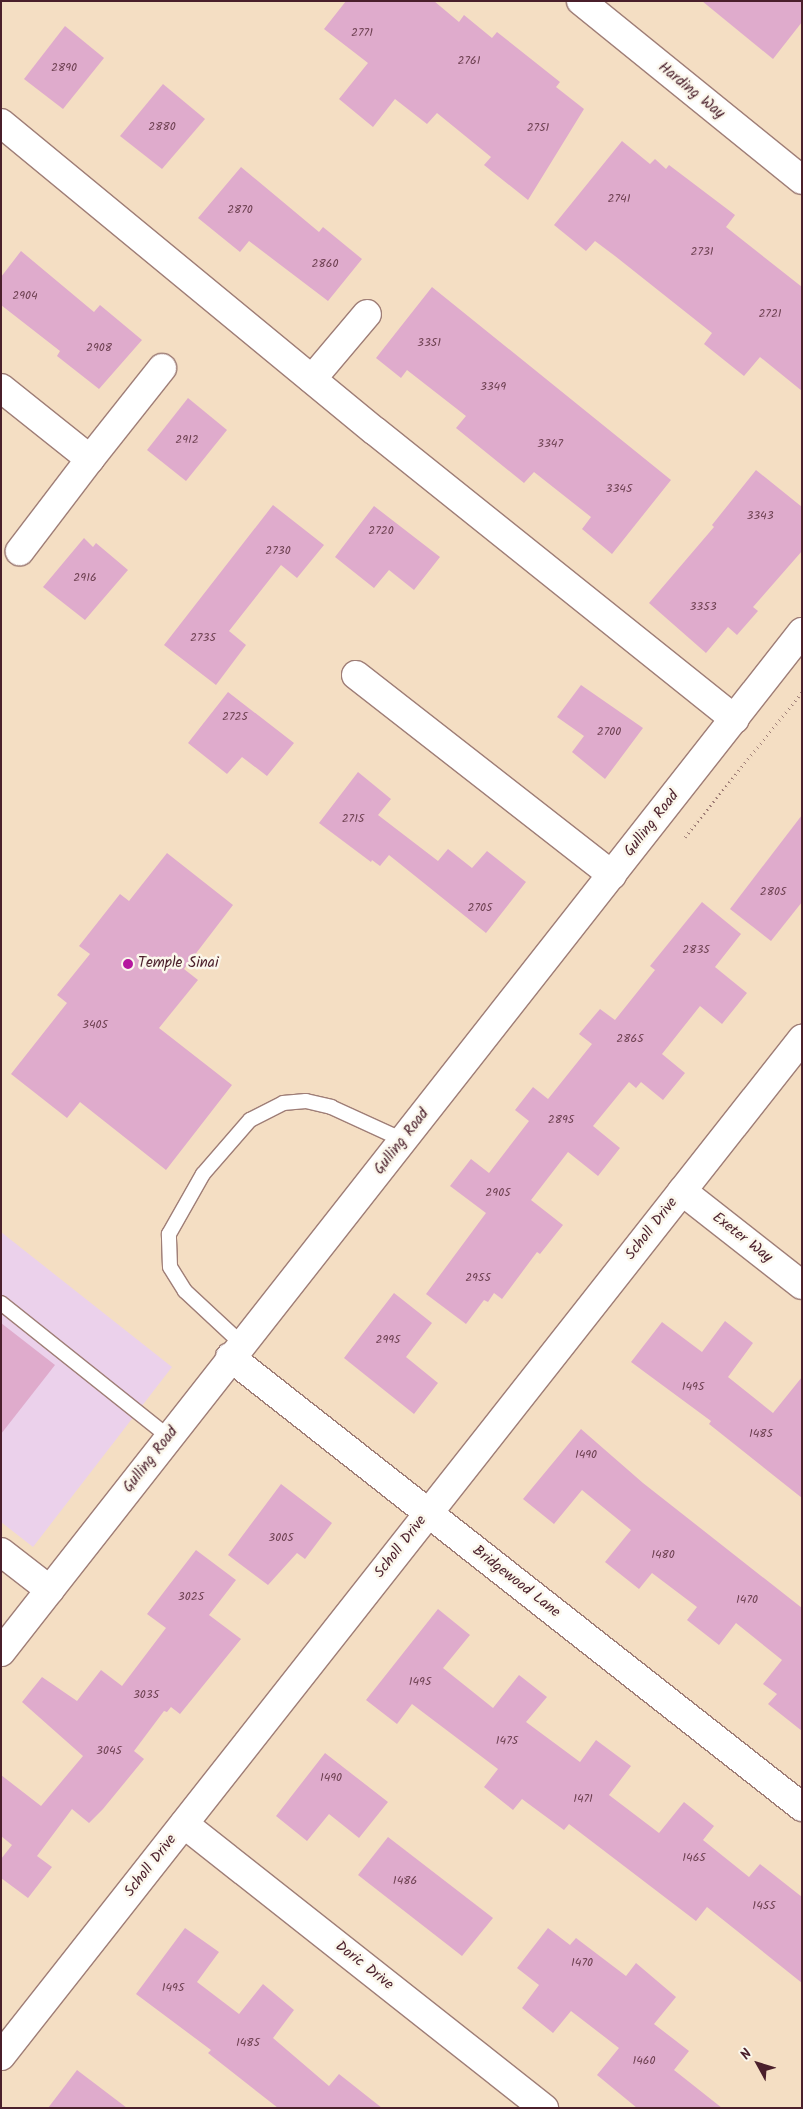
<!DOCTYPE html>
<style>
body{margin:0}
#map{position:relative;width:803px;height:2109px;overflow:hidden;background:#f4dec3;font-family:Kalam,sans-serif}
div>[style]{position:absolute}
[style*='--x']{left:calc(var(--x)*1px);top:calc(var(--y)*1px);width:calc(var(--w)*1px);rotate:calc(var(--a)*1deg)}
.built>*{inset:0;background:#ebd1eb}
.building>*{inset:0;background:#dfabcc}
.path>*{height:3px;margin-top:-1.5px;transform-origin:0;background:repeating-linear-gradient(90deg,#9f7e77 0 1px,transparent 0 5px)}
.roads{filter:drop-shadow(1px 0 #9f7e77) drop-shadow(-1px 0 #9f7e77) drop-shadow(0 1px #9f7e77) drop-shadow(0 -1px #9f7e77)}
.service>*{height:14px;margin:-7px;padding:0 7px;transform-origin:7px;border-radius:7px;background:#fff}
.minor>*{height:28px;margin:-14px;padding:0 14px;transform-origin:14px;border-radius:14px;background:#fff}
.dots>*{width:14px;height:14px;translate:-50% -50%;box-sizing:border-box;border:2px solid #fbf7ec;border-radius:50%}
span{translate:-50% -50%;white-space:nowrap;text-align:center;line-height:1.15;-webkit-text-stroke:5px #fbf7ec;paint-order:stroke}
.number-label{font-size:12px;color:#6f4253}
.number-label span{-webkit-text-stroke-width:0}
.street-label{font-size:15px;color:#4a1f2b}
.poi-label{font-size:15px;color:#4a1f2b}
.left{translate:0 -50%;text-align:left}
.frame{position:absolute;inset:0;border:2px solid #4a1f2b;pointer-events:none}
.north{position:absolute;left:733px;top:2039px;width:50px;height:50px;-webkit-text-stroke:4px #fbf7ec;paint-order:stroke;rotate:309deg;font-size:14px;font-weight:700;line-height:20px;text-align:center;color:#4a1f2b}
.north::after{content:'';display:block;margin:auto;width:18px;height:22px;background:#4a1f2b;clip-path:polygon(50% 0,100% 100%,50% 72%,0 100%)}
</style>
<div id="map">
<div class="built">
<i style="clip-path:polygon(1px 1232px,172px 1367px,33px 1547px,1px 1522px)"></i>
</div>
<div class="building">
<i style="clip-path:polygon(346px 1px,434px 1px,459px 22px,464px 15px,492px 38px,497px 32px,560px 82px,556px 87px,584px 109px,528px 200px,484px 165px,491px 157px,437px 113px,427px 124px,395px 99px,373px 127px,339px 99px,368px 63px,324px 29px)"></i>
<i style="clip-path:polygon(702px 1px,802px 1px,802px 22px,773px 59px)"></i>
<i style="clip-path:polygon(65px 26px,104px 58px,63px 109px,24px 79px)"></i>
<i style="clip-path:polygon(163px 84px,205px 119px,162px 169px,120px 136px)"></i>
<i style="clip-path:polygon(622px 141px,650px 164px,655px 159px,666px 169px,669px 165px,735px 215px,726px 227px,802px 287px,802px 391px,760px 357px,744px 376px,704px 344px,712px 333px,615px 256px,595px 241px,586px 251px,554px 225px)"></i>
<i style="clip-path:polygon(241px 167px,319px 232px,323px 227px,362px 259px,328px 301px,249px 241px,240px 252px,198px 218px)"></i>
<i style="clip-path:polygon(21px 251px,94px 312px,100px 305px,142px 340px,99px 389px,57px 356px,60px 351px,1px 305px,1px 277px)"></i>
<i style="clip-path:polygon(432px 287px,671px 480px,612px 554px,582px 529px,591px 517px,534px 472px,524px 483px,456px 428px,466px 416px,407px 370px,401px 378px,376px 358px)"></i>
<i style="clip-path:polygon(188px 398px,227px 430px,186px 481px,147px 450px)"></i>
<i style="clip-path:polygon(756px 470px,802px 507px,802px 551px,753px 607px,758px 611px,737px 635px,728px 627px,706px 653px,649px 603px,714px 527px,712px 525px)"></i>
<i style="clip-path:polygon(273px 505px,324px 545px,297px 578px,281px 565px,229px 631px,246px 645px,216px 685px,164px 645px)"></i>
<i style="clip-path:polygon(374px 506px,440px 557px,414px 590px,389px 570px,374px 588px,335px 557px)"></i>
<i style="clip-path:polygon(84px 538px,93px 547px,96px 543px,128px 570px,85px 620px,43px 587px)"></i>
<i style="clip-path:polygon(581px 685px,643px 728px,605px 779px,572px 752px,584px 736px,557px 717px)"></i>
<i style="clip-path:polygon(228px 692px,294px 743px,267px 776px,242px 757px,227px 774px,188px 743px)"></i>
<i style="clip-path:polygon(358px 772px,391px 799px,378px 815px,438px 861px,448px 849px,472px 868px,487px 851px,526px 882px,486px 933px,389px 855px,380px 866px,372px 860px,371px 862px,319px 823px)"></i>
<i style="clip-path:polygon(802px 815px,802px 902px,771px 941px,730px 909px)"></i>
<i style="clip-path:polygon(167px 853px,233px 905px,184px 969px,198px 980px,159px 1028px,232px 1085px,166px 1170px,80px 1102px,67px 1118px,11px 1074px,67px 1003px,57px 995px,90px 954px,79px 946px,120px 894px,129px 901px)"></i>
<i style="clip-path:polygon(702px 902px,741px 934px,715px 967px,747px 993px,722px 1024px,700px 1006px,662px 1054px,685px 1073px,663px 1100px,641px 1082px,636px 1088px,629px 1082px,593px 1126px,620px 1148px,598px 1176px,568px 1152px,531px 1200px,563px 1225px,540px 1254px,537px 1252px,502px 1299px,494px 1293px,488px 1302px,484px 1300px,466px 1324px,426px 1294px,486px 1213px,450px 1186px,471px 1159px,489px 1173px,529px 1121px,515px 1110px,533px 1087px,548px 1099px,592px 1044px,579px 1034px,600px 1009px,615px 1020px,655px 970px,650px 966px)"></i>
<i style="clip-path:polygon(394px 1293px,432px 1323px,406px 1357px,438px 1383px,414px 1414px,344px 1358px)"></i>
<i style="clip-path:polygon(725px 1321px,753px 1343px,728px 1377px,773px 1413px,802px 1377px,802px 1498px,709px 1424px,711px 1421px,631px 1362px,662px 1322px,702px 1352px)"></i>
<i style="clip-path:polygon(1px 1323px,55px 1365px,1px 1434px)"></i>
<i style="clip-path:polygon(581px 1429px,643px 1483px,802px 1608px,802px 1731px,768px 1704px,777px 1694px,763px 1684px,782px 1660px,736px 1623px,719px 1645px,687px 1620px,697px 1607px,652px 1573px,639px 1589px,605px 1562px,631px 1530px,582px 1490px,554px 1524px,523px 1499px)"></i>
<i style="clip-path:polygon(281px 1484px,332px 1523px,305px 1559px,297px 1553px,268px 1585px,228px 1555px)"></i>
<i style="clip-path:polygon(196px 1550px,236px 1580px,209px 1615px,241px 1639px,180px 1714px,171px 1707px,167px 1712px,164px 1711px,134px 1751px,144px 1759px,103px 1809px,89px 1823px,72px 1809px,37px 1856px,52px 1867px,28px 1898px,1px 1878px,1px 1859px,12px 1845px,1px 1836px,1px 1775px,41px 1806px,83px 1756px,22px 1702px,42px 1677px,77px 1701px,101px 1670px,122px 1686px,166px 1628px,147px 1614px)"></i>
<i style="clip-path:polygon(438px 1609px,470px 1635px,443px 1668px,493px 1708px,519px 1675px,547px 1697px,526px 1722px,580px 1762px,596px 1740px,631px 1766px,609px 1795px,659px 1833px,684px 1802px,714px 1826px,703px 1840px,749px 1877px,760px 1864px,802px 1897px,802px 1983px,707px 1907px,696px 1921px,569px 1824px,564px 1830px,522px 1799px,513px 1810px,484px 1787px,498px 1769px,412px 1704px,397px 1724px,366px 1700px)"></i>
<i style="clip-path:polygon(325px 1753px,388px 1802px,359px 1838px,329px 1814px,307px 1841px,276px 1816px)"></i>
<i style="clip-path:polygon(388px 1837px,493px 1918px,462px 1956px,358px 1875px)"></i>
<i style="clip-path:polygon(185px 1928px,219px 1952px,197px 1982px,239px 2014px,263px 1984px,294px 2010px,273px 2038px,329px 2086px,339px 2074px,382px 2108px,278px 2108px,208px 2053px,211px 2050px,136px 1994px)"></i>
<i style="clip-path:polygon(548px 1928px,570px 1945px,576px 1938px,626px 1976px,636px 1963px,676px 1997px,654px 2024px,689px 2051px,674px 2070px,722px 2108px,637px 2108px,597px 2075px,619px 2048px,571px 2011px,553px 2033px,522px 2008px,539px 1985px,517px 1968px)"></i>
<i style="clip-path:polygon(77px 2070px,127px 2108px,48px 2108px)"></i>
</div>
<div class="path">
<i style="--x:685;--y:837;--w:186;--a:-51.1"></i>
</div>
<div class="roads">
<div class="service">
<i style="--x:1;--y:1303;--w:215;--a:38.6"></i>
<i style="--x:242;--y:1344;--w:78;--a:-137.1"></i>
<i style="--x:185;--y:1291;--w:28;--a:-122"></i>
<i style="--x:170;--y:1267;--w:33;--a:-92"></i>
<i style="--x:169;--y:1234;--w:69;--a:-60.5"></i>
<i style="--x:203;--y:1174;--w:72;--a:-49"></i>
<i style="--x:250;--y:1120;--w:37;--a:-27"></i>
<i style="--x:283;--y:1103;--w:23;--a:-5"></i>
<i style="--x:306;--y:1101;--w:26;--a:13"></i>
<i style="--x:331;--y:1107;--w:79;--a:24.6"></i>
</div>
<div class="minor">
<i style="--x:581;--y:1;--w:284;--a:39"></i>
<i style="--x:1;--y:123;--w:484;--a:39.5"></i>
<i style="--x:375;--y:431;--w:461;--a:38.7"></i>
<i style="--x:312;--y:379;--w:85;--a:-49.8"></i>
<i style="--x:1;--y:388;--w:114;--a:38.6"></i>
<i style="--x:90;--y:459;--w:116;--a:127.3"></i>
<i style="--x:90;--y:459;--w:116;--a:-51.6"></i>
<i style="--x:356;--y:675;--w:325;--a:38"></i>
<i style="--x:682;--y:1191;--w:152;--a:38.1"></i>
<i style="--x:230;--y:1357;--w:728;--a:38.19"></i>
<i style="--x:1;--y:1552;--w:62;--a:37.8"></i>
<i style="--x:1;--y:1652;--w:1297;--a:-51.86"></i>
<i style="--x:184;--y:1824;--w:459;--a:38.3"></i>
<i style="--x:1;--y:2056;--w:1295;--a:-51.78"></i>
</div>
</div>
<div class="dots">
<i style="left:128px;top:964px;background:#b5179e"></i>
</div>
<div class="number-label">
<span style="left:362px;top:33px">2771</span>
<span style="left:469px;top:61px">2761</span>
<span style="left:64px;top:68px">2890</span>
<span style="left:162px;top:127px">2880</span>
<span style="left:538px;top:128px">2751</span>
<span style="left:619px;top:199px">2741</span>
<span style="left:240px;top:210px">2870</span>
<span style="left:702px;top:252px">2731</span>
<span style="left:325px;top:264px">2860</span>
<span style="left:25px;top:296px">2904</span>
<span style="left:770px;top:314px">2721</span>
<span style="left:429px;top:343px">3351</span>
<span style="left:99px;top:348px">2908</span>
<span style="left:493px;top:387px">3349</span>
<span style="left:187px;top:440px">2912</span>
<span style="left:550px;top:444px">3347</span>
<span style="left:619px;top:489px">3345</span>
<span style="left:760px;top:516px">3343</span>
<span style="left:381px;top:531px">2720</span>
<span style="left:278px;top:551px">2730</span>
<span style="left:85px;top:578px">2916</span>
<span style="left:703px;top:607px">3353</span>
<span style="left:203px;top:638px">2735</span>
<span style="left:235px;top:717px">2725</span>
<span style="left:609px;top:732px">2700</span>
<span style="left:353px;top:819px">2715</span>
<span style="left:773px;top:892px">2805</span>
<span style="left:480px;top:908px">2705</span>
<span style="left:696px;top:950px">2835</span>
<span style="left:95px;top:1025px">3405</span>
<span style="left:630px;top:1039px">2865</span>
<span style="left:561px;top:1120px">2895</span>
<span style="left:498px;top:1193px">2905</span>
<span style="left:478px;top:1278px">2955</span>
<span style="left:388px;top:1340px">2995</span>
<span style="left:693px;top:1387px">1495</span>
<span style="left:761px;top:1434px">1485</span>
<span style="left:586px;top:1455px">1490</span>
<span style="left:281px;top:1538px">3005</span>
<span style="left:663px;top:1555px">1480</span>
<span style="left:191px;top:1597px">3025</span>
<span style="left:747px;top:1600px">1470</span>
<span style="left:420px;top:1682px">1495</span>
<span style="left:146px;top:1695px">3035</span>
<span style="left:507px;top:1741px">1475</span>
<span style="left:109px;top:1751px">3045</span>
<span style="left:331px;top:1778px">1490</span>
<span style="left:583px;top:1799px">1471</span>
<span style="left:694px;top:1858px">1465</span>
<span style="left:405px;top:1881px">1486</span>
<span style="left:764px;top:1906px">1455</span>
<span style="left:582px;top:1963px">1470</span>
<span style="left:173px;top:1988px">1495</span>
<span style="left:248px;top:2043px">1485</span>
<span style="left:644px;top:2061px">1460</span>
</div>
<div class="street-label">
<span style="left:691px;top:91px;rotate:39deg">Harding Way</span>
<span style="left:652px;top:824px;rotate:-52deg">Gulling Road</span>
<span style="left:402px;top:1142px;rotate:-52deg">Gulling Road</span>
<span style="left:652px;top:1229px;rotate:-52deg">Scholl Drive</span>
<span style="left:742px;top:1238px;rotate:38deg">Exeter Way</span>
<span style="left:151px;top:1460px;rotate:-52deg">Gulling Road</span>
<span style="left:401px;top:1547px;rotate:-52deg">Scholl Drive</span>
<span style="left:516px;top:1582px;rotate:38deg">Bridgewood Lane</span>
<span style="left:151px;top:1866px;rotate:-52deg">Scholl Drive</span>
<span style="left:364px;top:1966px;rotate:38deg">Doric Drive</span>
</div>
<div class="poi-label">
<span class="left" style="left:138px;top:964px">Temple Sinai</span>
</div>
<div class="frame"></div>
<div class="north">N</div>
</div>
